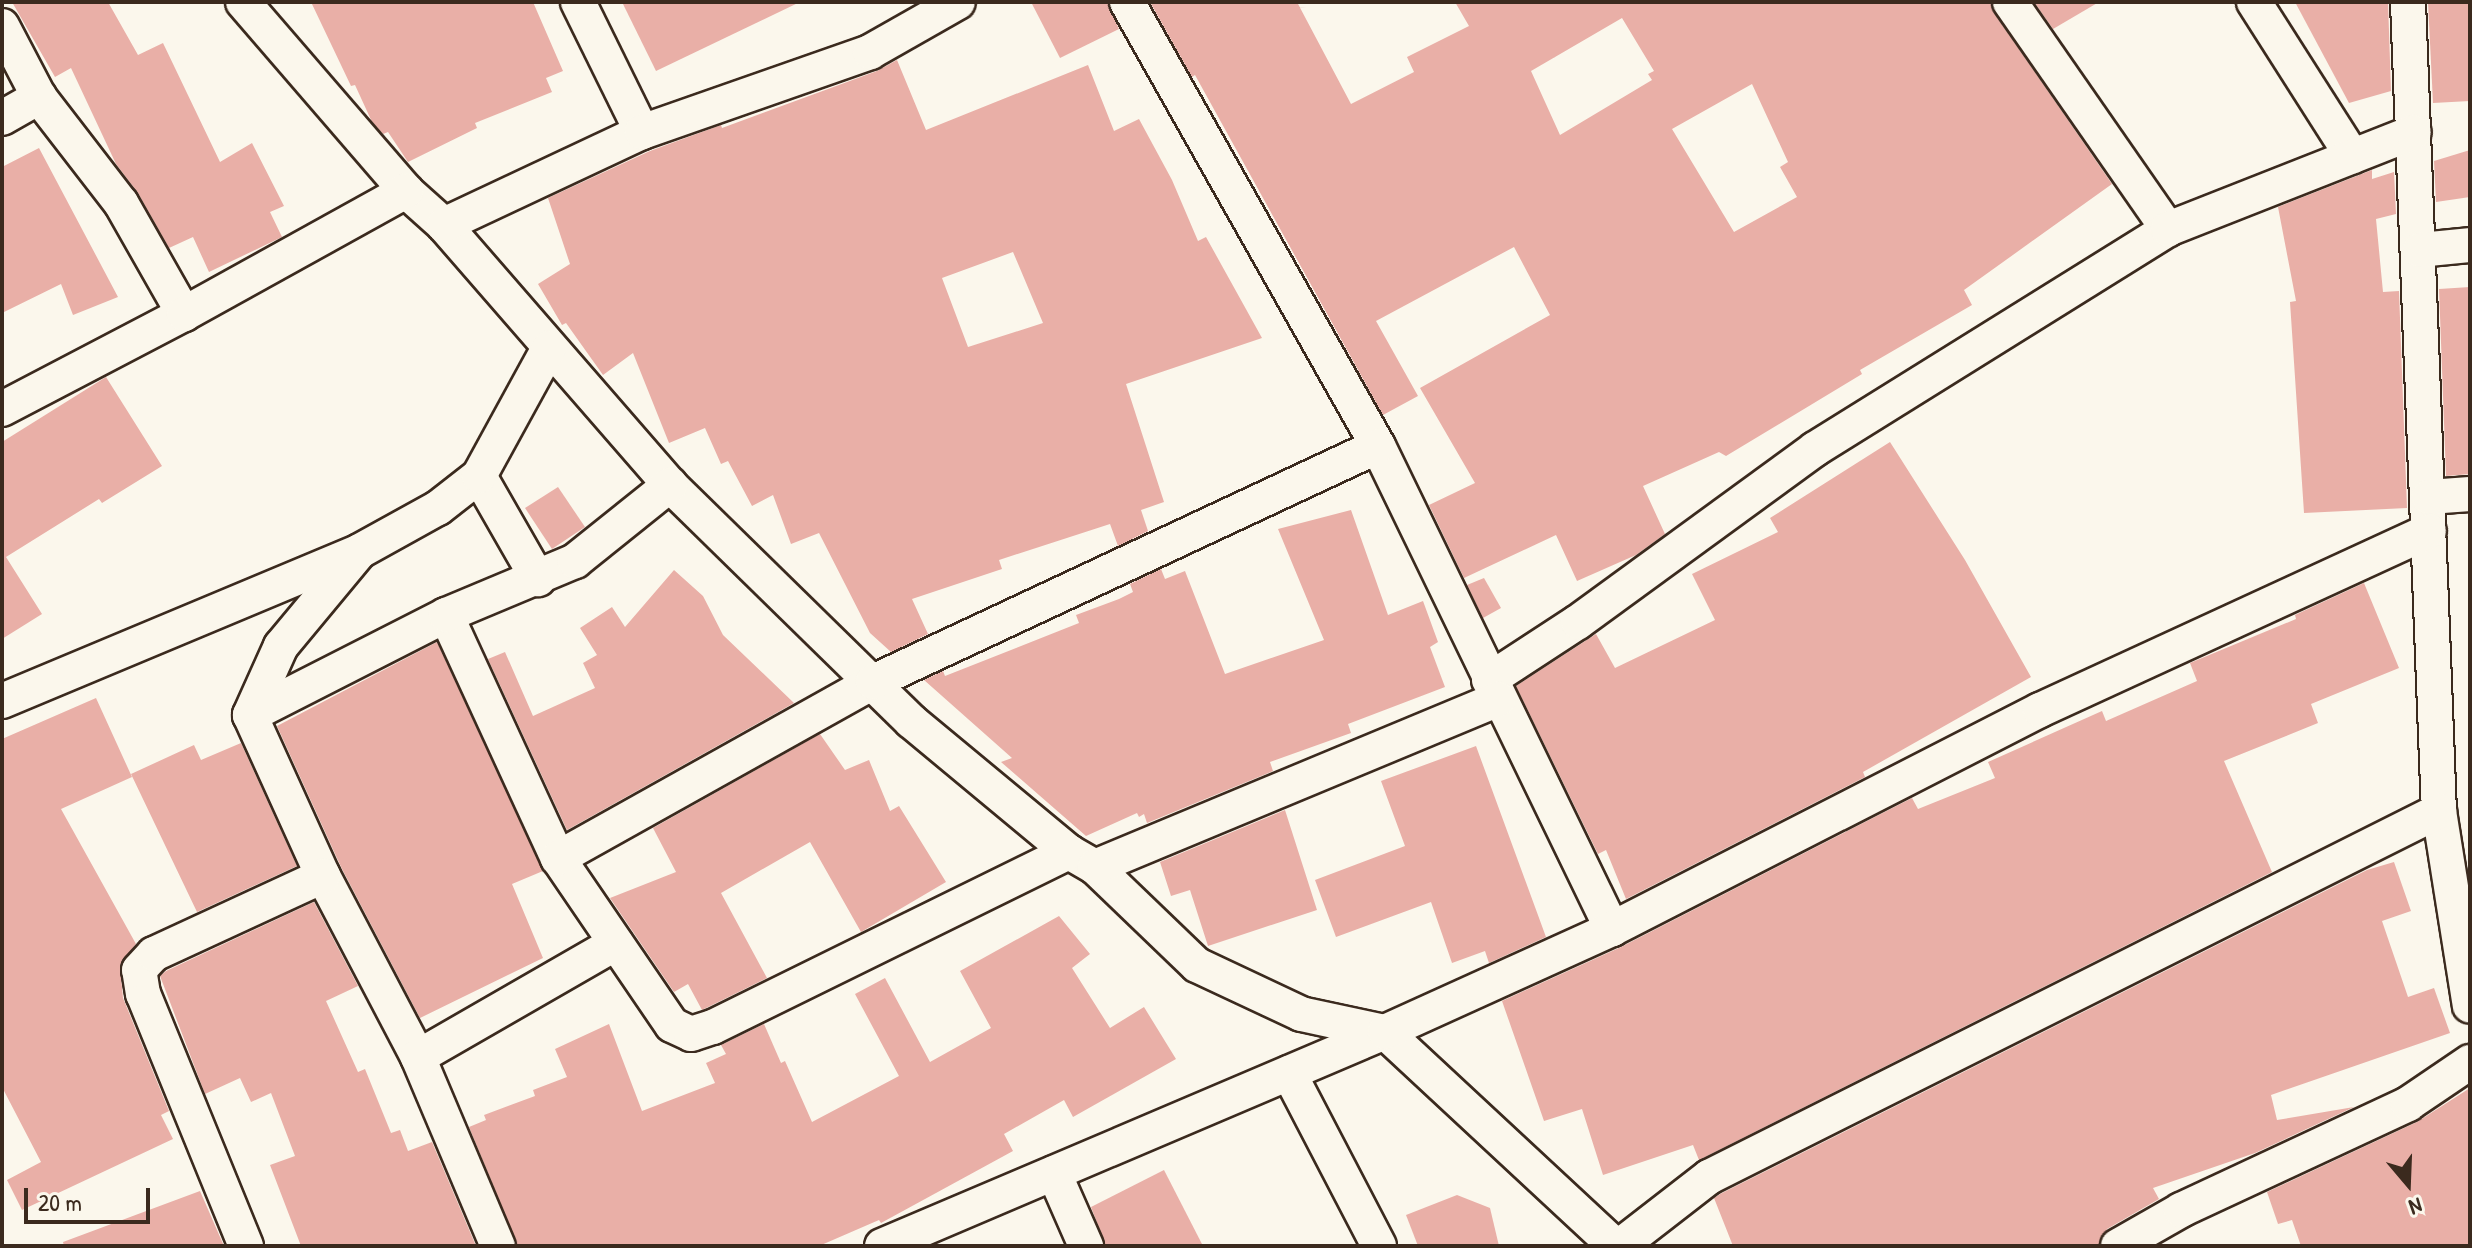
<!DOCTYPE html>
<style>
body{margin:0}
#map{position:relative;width:2472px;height:1248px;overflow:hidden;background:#fbf7ec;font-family:"Patrick Hand",sans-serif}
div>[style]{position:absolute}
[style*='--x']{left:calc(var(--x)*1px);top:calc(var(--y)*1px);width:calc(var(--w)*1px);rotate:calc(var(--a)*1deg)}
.building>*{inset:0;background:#e9afa7}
.roads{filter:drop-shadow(2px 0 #3b2a1e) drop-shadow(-2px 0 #3b2a1e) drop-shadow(0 2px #3b2a1e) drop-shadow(0 -2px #3b2a1e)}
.minor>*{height:34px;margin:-17px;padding:0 17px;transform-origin:17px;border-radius:17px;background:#fbf7ec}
span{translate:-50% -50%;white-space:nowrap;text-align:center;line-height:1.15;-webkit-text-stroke:7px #fbf7ec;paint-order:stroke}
.frame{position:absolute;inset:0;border:4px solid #3b2a1e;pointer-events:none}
.north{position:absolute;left:2368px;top:1144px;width:80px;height:80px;-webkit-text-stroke:6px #fbf7ec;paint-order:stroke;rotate:161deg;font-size:22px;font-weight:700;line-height:32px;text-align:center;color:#3b2a1e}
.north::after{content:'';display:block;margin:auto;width:28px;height:36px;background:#3b2a1e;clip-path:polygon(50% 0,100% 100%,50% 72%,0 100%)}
.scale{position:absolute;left:24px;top:1188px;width:126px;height:36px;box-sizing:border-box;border:4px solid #3b2a1e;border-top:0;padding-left:10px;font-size:24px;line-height:28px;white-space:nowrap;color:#3b2a1e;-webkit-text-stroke:6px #fbf7ec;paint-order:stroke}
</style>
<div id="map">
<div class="building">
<i style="clip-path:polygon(12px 2px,108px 2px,138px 55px,163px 43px,220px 162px,252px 143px,284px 206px,270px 212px,282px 237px,209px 272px,193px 237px,169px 248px,138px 193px,116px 164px,71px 68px,55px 77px)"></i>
<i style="clip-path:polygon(311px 2px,533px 2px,563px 71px,546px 78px,552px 92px,475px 123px,477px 128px,408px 162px,388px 132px,383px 134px,372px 122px,355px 85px,351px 86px)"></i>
<i style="clip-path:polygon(622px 2px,800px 2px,656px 71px)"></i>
<i style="clip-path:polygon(1031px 2px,1107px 2px,1119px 29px,1060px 58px)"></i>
<i style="clip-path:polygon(evenodd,1150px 2px,1297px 2px,1351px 104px,1414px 72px,1407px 57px,1469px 26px,1455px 2px,1990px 2px,1994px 13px,2112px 184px,1964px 290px,1972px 305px,1860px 370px,1862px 374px,1726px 456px,1719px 452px,1643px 486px,1665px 534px,1636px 555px,1577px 581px,1556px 535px,1464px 578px,1429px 505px,1475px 483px,1420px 388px,1550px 315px,1514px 247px,1376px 321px,1418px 396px,1383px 415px,1195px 75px,1192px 77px,1150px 2px,1622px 18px,1654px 71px,1648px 74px,1652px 80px,1560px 135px,1531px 71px,1622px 18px,1150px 2px,1752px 84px,1788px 162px,1780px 167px,1797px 197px,1734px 232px,1672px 129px,1752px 84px)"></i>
<i style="clip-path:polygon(2034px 2px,2099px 2px,2053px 29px)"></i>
<i style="clip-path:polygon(2295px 2px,2388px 2px,2391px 91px,2349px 103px)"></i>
<i style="clip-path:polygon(2428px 2px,2470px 2px,2470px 101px,2433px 103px)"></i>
<i style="clip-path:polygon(evenodd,897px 60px,926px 130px,1088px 65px,1114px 131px,1139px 119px,1172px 180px,1198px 241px,1206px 237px,1262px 338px,1126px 384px,1164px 502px,1141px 510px,1148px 531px,1118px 546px,1110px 524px,999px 560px,1002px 569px,912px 599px,928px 634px,891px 652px,870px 633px,819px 533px,791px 544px,773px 495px,752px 506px,728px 461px,721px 464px,705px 428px,669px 443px,633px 353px,603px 375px,566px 323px,562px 325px,538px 284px,570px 264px,548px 198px,650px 151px,721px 125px,722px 128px,877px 71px,897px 60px,1013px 252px,1043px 323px,968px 347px,942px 278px,1013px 252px)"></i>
<i style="clip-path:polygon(39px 148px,118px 297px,73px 315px,61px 284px,2px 313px,2px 167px)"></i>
<i style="clip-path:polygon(2470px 150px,2470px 197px,2436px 202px,2434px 161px)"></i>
<i style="clip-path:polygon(2372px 170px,2372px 179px,2394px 172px,2396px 214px,2376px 219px,2383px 292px,2399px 291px,2407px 508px,2304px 513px,2290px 302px,2296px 301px,2278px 207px)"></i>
<i style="clip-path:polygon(2470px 287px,2470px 474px,2446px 476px,2439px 289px)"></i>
<i style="clip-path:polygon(106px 377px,162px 466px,102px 503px,99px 499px,6px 557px,42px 614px,2px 639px,2px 442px)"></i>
<i style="clip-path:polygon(1890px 442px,1965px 560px,2031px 677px,1863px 772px,1865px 777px,1626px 899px,1606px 850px,1598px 854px,1516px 686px,1596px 634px,1615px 668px,1715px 620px,1692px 574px,1778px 532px,1770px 518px)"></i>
<i style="clip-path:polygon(558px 487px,585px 527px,552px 549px,525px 508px)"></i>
<i style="clip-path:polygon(1351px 510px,1388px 615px,1423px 601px,1438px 642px,1430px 647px,1445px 687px,1348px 724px,1351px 733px,1270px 762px,1273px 771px,1147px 823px,1144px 814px,1139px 817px,1137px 813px,1086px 836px,1001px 762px,1012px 758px,924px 680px,943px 671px,945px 676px,1079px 623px,1076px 615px,1119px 599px,1133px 592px,1130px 584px,1161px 569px,1165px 579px,1185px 571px,1225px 674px,1324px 640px,1278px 529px)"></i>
<i style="clip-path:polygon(674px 570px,703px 596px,723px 635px,794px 703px,567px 830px,488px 659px,505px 652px,533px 716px,595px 688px,583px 663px,597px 655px,580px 628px,612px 607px,625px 627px)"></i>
<i style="clip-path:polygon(1484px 578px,1501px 608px,1483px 618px,1467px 585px)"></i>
<i style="clip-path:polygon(2364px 583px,2399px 668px,2311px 704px,2318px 723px,2224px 761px,2272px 872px,1699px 1160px,1693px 1145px,1603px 1175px,1582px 1109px,1544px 1121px,1502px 1001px,1621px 947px,1912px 798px,1918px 809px,1995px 778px,1988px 762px,2102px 711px,2106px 721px,2197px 681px,2190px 663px,2296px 619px,2295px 615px)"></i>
<i style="clip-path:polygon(437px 642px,543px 871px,512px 884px,543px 958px,420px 1018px,341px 867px,277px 726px)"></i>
<i style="clip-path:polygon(96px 698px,132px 777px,61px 809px,136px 944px,120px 965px,123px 998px,169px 1111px,161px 1115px,173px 1139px,22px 1210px,7px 1180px,41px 1162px,2px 1087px,2px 739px)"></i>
<i style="clip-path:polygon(820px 734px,845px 770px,869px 760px,890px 811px,899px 806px,946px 882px,861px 932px,810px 842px,721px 893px,767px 978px,702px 1010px,688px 984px,674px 992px,610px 898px,676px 872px,653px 828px)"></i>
<i style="clip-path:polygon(241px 743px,297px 866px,197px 912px,131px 774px,194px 745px,201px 760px)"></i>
<i style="clip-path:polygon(1476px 746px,1546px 937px,1489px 963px,1485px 951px,1452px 963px,1431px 902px,1336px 937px,1315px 880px,1405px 846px,1381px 781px)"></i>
<i style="clip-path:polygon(1285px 810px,1317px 910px,1208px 946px,1190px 890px,1171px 896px,1160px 862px)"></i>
<i style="clip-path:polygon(2394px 862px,2411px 911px,2382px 921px,2408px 997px,2434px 988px,2450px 1033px,2271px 1095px,2277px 1120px,2354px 1107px,2255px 1153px,2153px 1188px,2159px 1199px,2107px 1229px,2098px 1246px,1733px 1246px,1714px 1198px,1720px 1194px,2367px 870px)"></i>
<i style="clip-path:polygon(314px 902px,358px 986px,326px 1001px,358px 1072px,365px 1069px,391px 1133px,400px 1130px,408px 1151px,432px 1142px,476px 1246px,301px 1246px,270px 1165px,295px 1156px,271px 1093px,251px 1102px,240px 1078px,205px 1094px,160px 976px,166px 971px)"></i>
<i style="clip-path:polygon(1059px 916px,1090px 954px,1072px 968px,1110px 1028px,1144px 1007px,1176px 1059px,1073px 1117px,1064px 1100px,1004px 1134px,1013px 1151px,881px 1223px,879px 1220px,819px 1246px,518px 1246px,469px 1127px,486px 1120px,484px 1115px,535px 1096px,533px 1090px,567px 1077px,555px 1049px,609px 1024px,642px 1111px,715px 1083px,706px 1063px,726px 1054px,721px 1045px,764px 1024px,781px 1063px,785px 1061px,812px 1122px,899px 1076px,855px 994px,885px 978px,930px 1062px,991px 1028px,960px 971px)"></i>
<i style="clip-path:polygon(2470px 1088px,2470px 1246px,2301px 1246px,2292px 1220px,2278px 1224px,2267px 1192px,2417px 1122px)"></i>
<i style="clip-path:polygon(1164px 1170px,1203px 1246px,1106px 1246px,1091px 1207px)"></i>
<i style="clip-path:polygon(200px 1191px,224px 1246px,64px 1246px,63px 1242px)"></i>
<i style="clip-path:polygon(1457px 1195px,1490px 1208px,1499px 1246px,1418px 1246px,1406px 1215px)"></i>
</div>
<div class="roads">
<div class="minor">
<i style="--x:243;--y:2;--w:250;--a:49.2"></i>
<i style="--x:406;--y:191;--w:51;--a:41.8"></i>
<i style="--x:444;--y:225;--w:344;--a:49"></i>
<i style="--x:670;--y:485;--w:337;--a:44.4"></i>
<i style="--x:911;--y:721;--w:205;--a:39.7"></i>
<i style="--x:1069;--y:852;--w:30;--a:30"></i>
<i style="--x:1095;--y:867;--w:141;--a:43.9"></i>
<i style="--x:1197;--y:965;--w:115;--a:25.2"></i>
<i style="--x:1301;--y:1014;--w:86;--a:12.1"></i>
<i style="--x:1385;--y:1032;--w:314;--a:42.9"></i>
<i style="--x:578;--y:2;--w:145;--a:63.8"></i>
<i style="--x:1127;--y:2;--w:510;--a:60.52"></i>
<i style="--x:1378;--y:446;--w:537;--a:64.15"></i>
<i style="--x:2010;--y:2;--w:277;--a:55.2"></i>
<i style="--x:2254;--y:2;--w:183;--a:57.5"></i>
<i style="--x:2408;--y:2;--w:810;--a:87.81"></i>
<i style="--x:2439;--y:811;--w:197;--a:81"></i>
<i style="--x:2;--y:26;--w:80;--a:62.5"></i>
<i style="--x:39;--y:97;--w:134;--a:52.3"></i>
<i style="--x:121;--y:203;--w:128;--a:60.4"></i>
<i style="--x:2;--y:118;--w:43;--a:-29.6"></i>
<i style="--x:444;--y:225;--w:219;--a:-25.2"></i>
<i style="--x:642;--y:132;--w:242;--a:-19.3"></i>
<i style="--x:870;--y:52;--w:101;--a:-29.6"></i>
<i style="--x:2420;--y:250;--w:50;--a:-5.7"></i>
<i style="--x:2;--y:409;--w:205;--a:-27.6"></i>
<i style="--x:184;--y:314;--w:254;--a:-29"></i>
<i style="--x:479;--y:476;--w:119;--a:60.2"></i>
<i style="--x:2429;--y:497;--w:41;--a:-4.2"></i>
<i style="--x:360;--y:551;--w:124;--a:129.7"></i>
<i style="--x:281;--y:646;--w:76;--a:114.2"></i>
<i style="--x:250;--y:715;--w:177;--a:65.6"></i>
<i style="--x:323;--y:876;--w:204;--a:62.3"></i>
<i style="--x:418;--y:1057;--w:205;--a:67.1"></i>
<i style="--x:446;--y:615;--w:268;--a:65.3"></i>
<i style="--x:558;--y:858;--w:202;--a:55.7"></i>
<i style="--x:672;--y:1025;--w:21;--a:25"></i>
<i style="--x:691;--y:1034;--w:23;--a:-18"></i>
<i style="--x:713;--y:1027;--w:397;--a:-26.2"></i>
<i style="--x:1489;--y:680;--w:106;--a:-33.1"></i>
<i style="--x:1578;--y:622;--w:293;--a:-36.1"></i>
<i style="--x:1815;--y:449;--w:416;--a:-31.9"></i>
<i style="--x:2168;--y:229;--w:264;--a:-21.5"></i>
<i style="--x:2;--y:701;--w:388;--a:-22.7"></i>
<i style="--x:360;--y:551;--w:89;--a:-28.9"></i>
<i style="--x:438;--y:508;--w:52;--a:-38"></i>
<i style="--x:479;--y:476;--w:146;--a:-61.3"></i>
<i style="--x:250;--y:715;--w:220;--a:-27"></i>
<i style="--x:446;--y:615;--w:140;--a:-22.7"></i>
<i style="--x:575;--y:561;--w:122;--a:-38.7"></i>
<i style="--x:558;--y:858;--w:361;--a:-29.2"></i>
<i style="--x:873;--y:682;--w:557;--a:-25.05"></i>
<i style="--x:1095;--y:867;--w:437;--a:-22.6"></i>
<i style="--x:418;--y:1057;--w:228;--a:-29.9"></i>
<i style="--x:1289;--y:1073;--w:195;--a:62.5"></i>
<i style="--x:1054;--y:1173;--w:80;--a:66.3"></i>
<i style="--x:246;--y:1246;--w:272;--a:-112.2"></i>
<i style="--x:143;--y:994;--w:24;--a:-99"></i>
<i style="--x:139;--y:970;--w:22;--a:-47"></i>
<i style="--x:154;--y:954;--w:186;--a:-24.8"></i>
<i style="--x:882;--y:1246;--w:547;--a:-23.05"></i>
<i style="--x:1385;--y:1032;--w:249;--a:-24.4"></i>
<i style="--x:1612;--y:929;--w:481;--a:-27.1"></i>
<i style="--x:2040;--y:710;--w:428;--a:-24.7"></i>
<i style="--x:1620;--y:1246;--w:113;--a:-37.8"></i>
<i style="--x:1709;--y:1177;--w:817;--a:-26.63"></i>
<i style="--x:2118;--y:1246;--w:73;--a:-29.7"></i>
<i style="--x:2181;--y:1210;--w:251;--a:-25"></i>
<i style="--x:2408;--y:1104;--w:75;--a:-34.1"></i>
</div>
</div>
<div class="frame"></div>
<div class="north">N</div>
<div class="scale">20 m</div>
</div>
